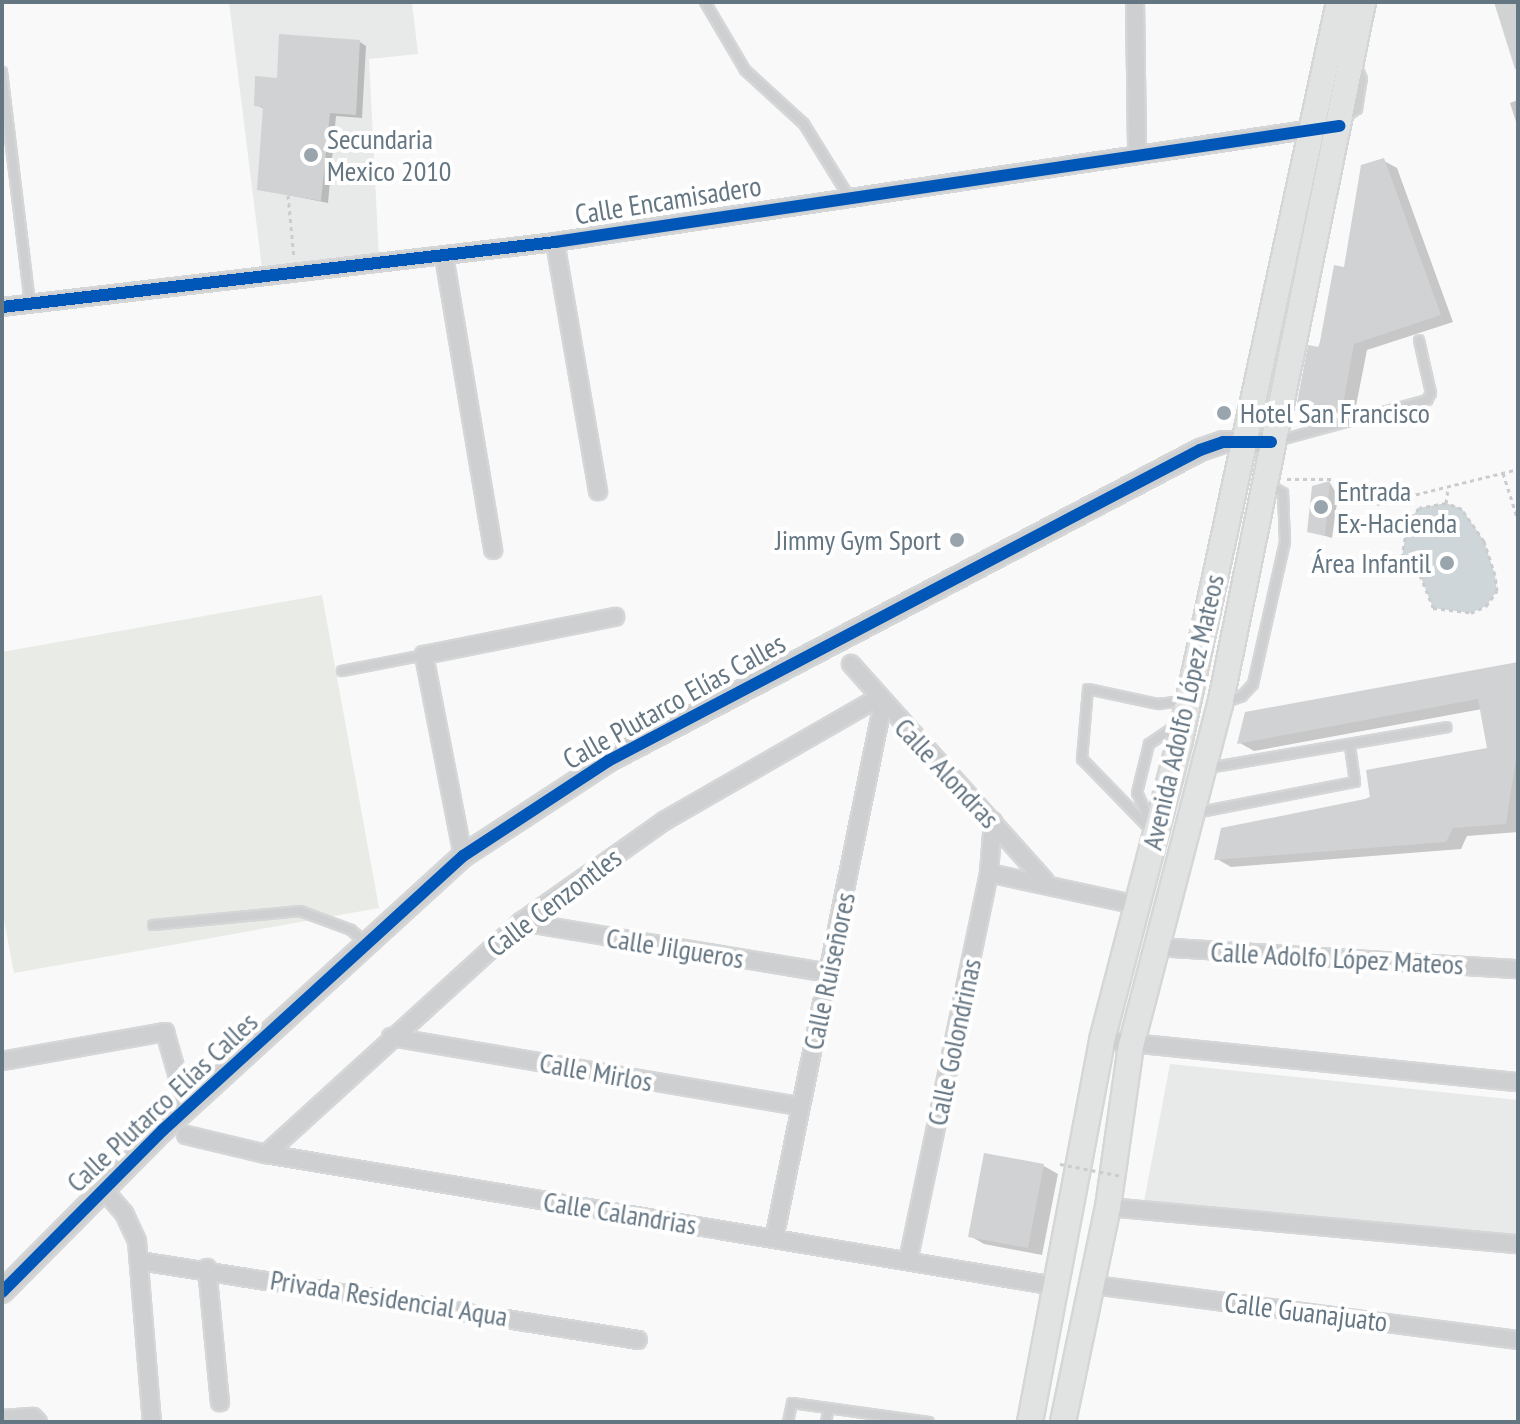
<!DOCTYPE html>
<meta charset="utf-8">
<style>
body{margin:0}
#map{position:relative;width:1520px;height:1424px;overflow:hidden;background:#f9f9f9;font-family:"PT Sans Narrow",sans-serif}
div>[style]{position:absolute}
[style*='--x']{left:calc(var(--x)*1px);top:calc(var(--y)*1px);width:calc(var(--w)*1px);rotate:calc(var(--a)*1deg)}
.built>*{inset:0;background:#e8e9e9}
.green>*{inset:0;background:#e8ebe6}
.water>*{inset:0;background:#ced6d9}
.shadow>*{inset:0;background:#0003}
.building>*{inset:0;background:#d0d2d3}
.path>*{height:3px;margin-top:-1.5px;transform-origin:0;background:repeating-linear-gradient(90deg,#cbcccd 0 4px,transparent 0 8px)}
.roads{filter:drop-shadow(2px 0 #d5d6d7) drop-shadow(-2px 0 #d5d6d7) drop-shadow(0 2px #d5d6d7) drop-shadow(0 -2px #d5d6d7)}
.service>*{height:8px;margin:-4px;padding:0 4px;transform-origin:4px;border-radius:4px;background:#cecfd0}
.minor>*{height:16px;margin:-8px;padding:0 8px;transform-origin:8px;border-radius:8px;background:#cecfd0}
.tertiary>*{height:20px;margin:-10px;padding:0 10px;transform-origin:10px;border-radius:10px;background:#cecfd0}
.primary>*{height:24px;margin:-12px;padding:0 12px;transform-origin:12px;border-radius:12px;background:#e1e2e2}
.path-bridge>*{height:3px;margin-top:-1.5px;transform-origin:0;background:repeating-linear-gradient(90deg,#cbcccd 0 4px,transparent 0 8px)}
.cycleway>*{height:12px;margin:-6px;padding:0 6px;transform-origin:6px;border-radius:6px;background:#0057b8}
.dots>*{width:22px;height:22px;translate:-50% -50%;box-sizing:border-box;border:4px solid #fff;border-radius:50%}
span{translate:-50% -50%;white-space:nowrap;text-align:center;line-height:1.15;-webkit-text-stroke:8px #fff;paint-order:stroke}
.poi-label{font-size:28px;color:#657683}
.left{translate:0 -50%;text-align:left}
.right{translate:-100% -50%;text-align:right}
.street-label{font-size:28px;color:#657683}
.frame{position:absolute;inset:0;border:4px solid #657683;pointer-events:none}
</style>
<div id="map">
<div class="built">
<i style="clip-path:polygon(229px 2px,412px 2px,418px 54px,369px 59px,379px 257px,262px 268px)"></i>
<i style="clip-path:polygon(1170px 1064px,1518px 1100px,1518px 1246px,1142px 1212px)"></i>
</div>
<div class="green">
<i style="clip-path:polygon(322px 595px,379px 908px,14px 973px,2px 909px,2px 652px)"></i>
</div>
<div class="water">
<i style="clip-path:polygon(1446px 503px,1462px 509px,1484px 541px,1495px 575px,1497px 591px,1486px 606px,1471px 613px,1433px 608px,1420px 575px,1408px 570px,1402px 556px,1408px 522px,1419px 508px)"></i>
</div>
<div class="shadow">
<i style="clip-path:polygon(360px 42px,366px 46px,362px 118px,336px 116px,328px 203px,259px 189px,265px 109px,256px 105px,278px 81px)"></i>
<i style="clip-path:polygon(1518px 100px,1518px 128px,1510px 103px)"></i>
<i style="clip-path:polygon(1384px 161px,1397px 168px,1453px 322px,1367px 350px,1354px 416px,1312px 409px,1299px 402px)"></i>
<i style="clip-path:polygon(1330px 483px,1338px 496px,1332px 538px,1309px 531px,1314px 488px)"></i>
<i style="clip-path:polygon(1518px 664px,1518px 832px,1467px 836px,1461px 849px,1231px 867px,1217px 859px,1489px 749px,1482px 709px,1254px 751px,1240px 743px)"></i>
<i style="clip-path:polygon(1044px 1166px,1058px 1174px,1042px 1255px,984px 1244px,970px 1236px)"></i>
</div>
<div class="building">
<i style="clip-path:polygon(1494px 2px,1518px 2px,1518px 69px,1515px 69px)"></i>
<i style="clip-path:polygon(279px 34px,360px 40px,356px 115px,330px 113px,321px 201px,257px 190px,263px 107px,254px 106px,255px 76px,277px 78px)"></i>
<i style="clip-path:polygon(1384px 158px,1441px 315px,1354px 344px,1342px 410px,1297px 403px,1308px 345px,1319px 347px,1334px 265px,1344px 267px,1361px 165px)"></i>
<i style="clip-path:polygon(1330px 481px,1325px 536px,1307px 532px,1312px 486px)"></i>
<i style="clip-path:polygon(1518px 662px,1518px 746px,1506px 824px,1453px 828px,1446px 842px,1214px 860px,1221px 828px,1370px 798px,1366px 770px,1487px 748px,1478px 699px,1237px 744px,1245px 712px)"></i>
<i style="clip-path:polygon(984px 1153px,1044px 1164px,1028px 1248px,968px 1237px)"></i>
</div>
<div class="path">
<i style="--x:288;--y:195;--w:64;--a:84.6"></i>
<i style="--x:1503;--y:473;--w:49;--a:72.3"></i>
<i style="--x:1287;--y:479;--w:56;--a:0"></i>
<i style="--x:1343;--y:479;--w:42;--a:36.3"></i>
<i style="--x:1377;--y:504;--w:145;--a:-13.9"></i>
<i style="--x:1446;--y:503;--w:27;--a:170"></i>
<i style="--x:1419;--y:508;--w:18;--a:128"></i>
<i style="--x:1408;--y:522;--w:35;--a:100"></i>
<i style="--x:1402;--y:556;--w:15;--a:67"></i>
<i style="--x:1408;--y:570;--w:13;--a:23"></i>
<i style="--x:1420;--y:575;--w:35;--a:68"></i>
<i style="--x:1433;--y:608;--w:38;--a:7"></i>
<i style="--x:1471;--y:613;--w:17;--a:-25"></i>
<i style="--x:1486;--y:606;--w:19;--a:-54"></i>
<i style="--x:1497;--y:591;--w:16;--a:-97"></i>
<i style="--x:1495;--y:575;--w:36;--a:-108"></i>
<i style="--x:1484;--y:541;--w:39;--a:-125"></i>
<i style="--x:1462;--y:509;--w:17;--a:-159"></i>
<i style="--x:1446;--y:503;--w:14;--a:-82"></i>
</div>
<div class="roads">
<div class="service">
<i style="--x:705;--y:2;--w:79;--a:59.5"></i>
<i style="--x:745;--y:70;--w:80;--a:42.5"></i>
<i style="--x:804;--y:124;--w:86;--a:58.3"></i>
<i style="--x:2;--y:72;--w:233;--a:83.1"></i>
<i style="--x:1344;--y:118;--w:16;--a:-35"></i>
<i style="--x:1357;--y:109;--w:30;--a:-81"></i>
<i style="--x:1362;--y:79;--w:13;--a:-113"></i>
<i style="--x:1277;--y:441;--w:156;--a:-15.3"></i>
<i style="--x:1427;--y:400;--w:8;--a:-60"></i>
<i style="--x:1431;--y:393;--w:54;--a:-102.8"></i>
<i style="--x:342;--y:671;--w:84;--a:-11"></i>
<i style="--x:1224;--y:703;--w:19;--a:-21"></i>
<i style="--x:1242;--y:696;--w:16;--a:-47"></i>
<i style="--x:1253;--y:684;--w:146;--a:-77.3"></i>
<i style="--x:1285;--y:542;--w:49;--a:-92.3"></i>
<i style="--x:1283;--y:493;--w:16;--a:-150"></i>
<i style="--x:1208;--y:768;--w:242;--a:-9.7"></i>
<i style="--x:1195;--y:813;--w:163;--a:-11"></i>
<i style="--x:1355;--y:782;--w:37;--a:-98"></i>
<i style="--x:1152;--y:826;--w:36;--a:-114"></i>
<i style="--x:1137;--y:793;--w:50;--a:-76.2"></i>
<i style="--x:1149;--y:744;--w:36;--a:-34"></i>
<i style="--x:1151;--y:830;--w:99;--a:-134.2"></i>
<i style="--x:1082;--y:759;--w:70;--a:-85.1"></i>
<i style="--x:1088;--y:689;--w:72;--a:12.1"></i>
<i style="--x:1158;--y:704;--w:25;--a:-7"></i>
<i style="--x:153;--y:925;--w:148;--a:-5.4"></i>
<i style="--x:300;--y:911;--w:54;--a:20.4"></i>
<i style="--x:351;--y:930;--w:20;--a:41"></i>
<i style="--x:788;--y:1422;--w:19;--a:-78"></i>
<i style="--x:792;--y:1403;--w:138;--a:7.9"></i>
<i style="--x:826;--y:1422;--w:14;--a:-78"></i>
</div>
<div class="minor">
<i style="--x:1135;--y:2;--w:152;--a:89.2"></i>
<i style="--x:555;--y:242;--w:253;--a:80.2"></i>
<i style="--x:444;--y:256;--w:298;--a:80.5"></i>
<i style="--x:2;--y:307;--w:557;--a:-6.7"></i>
<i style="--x:555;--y:242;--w:773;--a:-8.48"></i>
<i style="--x:851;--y:664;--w:291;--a:48.2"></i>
<i style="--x:463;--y:856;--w:205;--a:-101"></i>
<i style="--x:424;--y:655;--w:195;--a:-11.3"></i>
<i style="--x:989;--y:873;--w:151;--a:12.2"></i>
<i style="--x:521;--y:922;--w:312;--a:9.4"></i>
<i style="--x:1156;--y:947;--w:363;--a:3.5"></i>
<i style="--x:391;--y:1037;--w:415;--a:9.6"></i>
<i style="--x:1102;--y:1040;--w:418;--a:5.8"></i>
<i style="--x:2;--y:1061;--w:166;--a:-10.1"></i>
<i style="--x:165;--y:1032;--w:79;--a:73.9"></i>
<i style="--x:186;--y:1135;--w:82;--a:13.4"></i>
<i style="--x:266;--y:1154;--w:800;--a:9.5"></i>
<i style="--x:266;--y:1154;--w:345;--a:-42.3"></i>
<i style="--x:521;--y:922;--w:175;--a:-35.2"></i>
<i style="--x:664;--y:821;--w:247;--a:-29.9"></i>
<i style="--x:103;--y:1189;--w:32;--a:49"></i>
<i style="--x:124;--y:1213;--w:31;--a:65"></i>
<i style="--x:137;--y:1241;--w:182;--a:85.3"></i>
<i style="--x:1108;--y:1207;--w:412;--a:5.2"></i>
<i style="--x:774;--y:1239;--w:547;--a:-78.51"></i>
<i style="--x:140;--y:1261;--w:504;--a:9.01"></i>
<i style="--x:908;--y:1261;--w:396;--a:-78.2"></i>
<i style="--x:989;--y:873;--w:52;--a:-85.6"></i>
<i style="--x:207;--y:1268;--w:135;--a:84.5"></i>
<i style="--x:1094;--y:1285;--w:428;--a:7.4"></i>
<i style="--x:2;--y:1419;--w:31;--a:-4"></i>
<i style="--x:33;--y:1417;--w:7;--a:45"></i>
</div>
<div class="tertiary">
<i style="--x:2;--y:1292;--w:228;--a:-45.2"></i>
<i style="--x:163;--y:1130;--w:406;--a:-42.4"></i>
<i style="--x:463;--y:856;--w:173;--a:-33.2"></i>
<i style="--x:608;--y:761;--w:669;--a:-27.71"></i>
<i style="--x:1200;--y:450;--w:24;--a:-19"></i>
<i style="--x:1223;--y:442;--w:48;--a:0"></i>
</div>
<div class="primary">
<i style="--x:1030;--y:1422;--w:389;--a:-79.3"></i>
<i style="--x:1102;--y:1040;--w:310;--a:-75.4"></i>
<i style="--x:1180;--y:740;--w:755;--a:-77.84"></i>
<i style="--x:1063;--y:1422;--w:220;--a:-78.2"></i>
<i style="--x:1108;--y:1207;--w:163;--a:-81.9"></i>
<i style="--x:1131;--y:1046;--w:352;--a:-75.4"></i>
<i style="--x:1220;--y:705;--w:717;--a:-78.5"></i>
</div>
</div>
<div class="path-bridge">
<i style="--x:1060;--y:1164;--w:63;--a:11"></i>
</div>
<div class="cycleway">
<i style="--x:2;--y:307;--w:557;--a:-6.7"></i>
<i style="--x:555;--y:242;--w:793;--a:-8.42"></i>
<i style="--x:2;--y:1292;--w:228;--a:-45.2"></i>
<i style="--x:163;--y:1130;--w:406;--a:-42.4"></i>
<i style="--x:463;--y:856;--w:173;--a:-33.2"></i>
<i style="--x:608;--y:761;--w:669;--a:-27.71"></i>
<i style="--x:1200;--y:450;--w:24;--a:-19"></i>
<i style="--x:1223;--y:442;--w:48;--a:0"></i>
</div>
<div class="dots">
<i style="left:311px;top:155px;background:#99a4ac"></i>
<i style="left:1224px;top:413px;background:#99a4ac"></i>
<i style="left:1321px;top:507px;background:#99a4ac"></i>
<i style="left:957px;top:540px;background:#99a4ac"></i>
<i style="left:1447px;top:563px;background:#99a4ac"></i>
</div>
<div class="poi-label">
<span class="left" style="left:327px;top:155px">Secundaria<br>Mexico 2010</span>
<span class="left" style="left:1240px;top:413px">Hotel San Francisco</span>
<span class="left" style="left:1337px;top:507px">Entrada<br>Ex-Hacienda</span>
<span class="right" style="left:941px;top:540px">Jimmy Gym Sport</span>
<span class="right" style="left:1431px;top:563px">Área Infantil</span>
</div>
<div class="street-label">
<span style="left:668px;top:200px;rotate:-9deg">Calle Encamisadero</span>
<span style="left:674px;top:701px;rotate:-29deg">Calle Plutarco Elías Calles</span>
<span style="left:1183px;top:712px;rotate:-77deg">Avenida Adolfo López Mateos</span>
<span style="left:947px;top:773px;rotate:47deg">Calle Alondras</span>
<span style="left:554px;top:902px;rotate:-37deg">Calle Cenzontles</span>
<span style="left:675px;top:948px;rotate:9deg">Calle Jilgueros</span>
<span style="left:1337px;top:958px;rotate:3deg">Calle Adolfo López Mateos</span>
<span style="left:829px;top:971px;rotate:-78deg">Calle Ruiseñores</span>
<span style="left:954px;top:1042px;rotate:-78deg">Calle Golondrinas</span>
<span style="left:596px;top:1072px;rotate:10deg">Calle Mirlos</span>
<span style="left:162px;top:1102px;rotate:-43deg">Calle Plutarco Elías Calles</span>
<span style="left:620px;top:1213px;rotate:9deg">Calle Calandrias</span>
<span style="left:389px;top:1298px;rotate:9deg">Privada Residencial Aqua</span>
<span style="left:1306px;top:1312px;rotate:7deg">Calle Guanajuato</span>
</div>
<div class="frame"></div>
</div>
